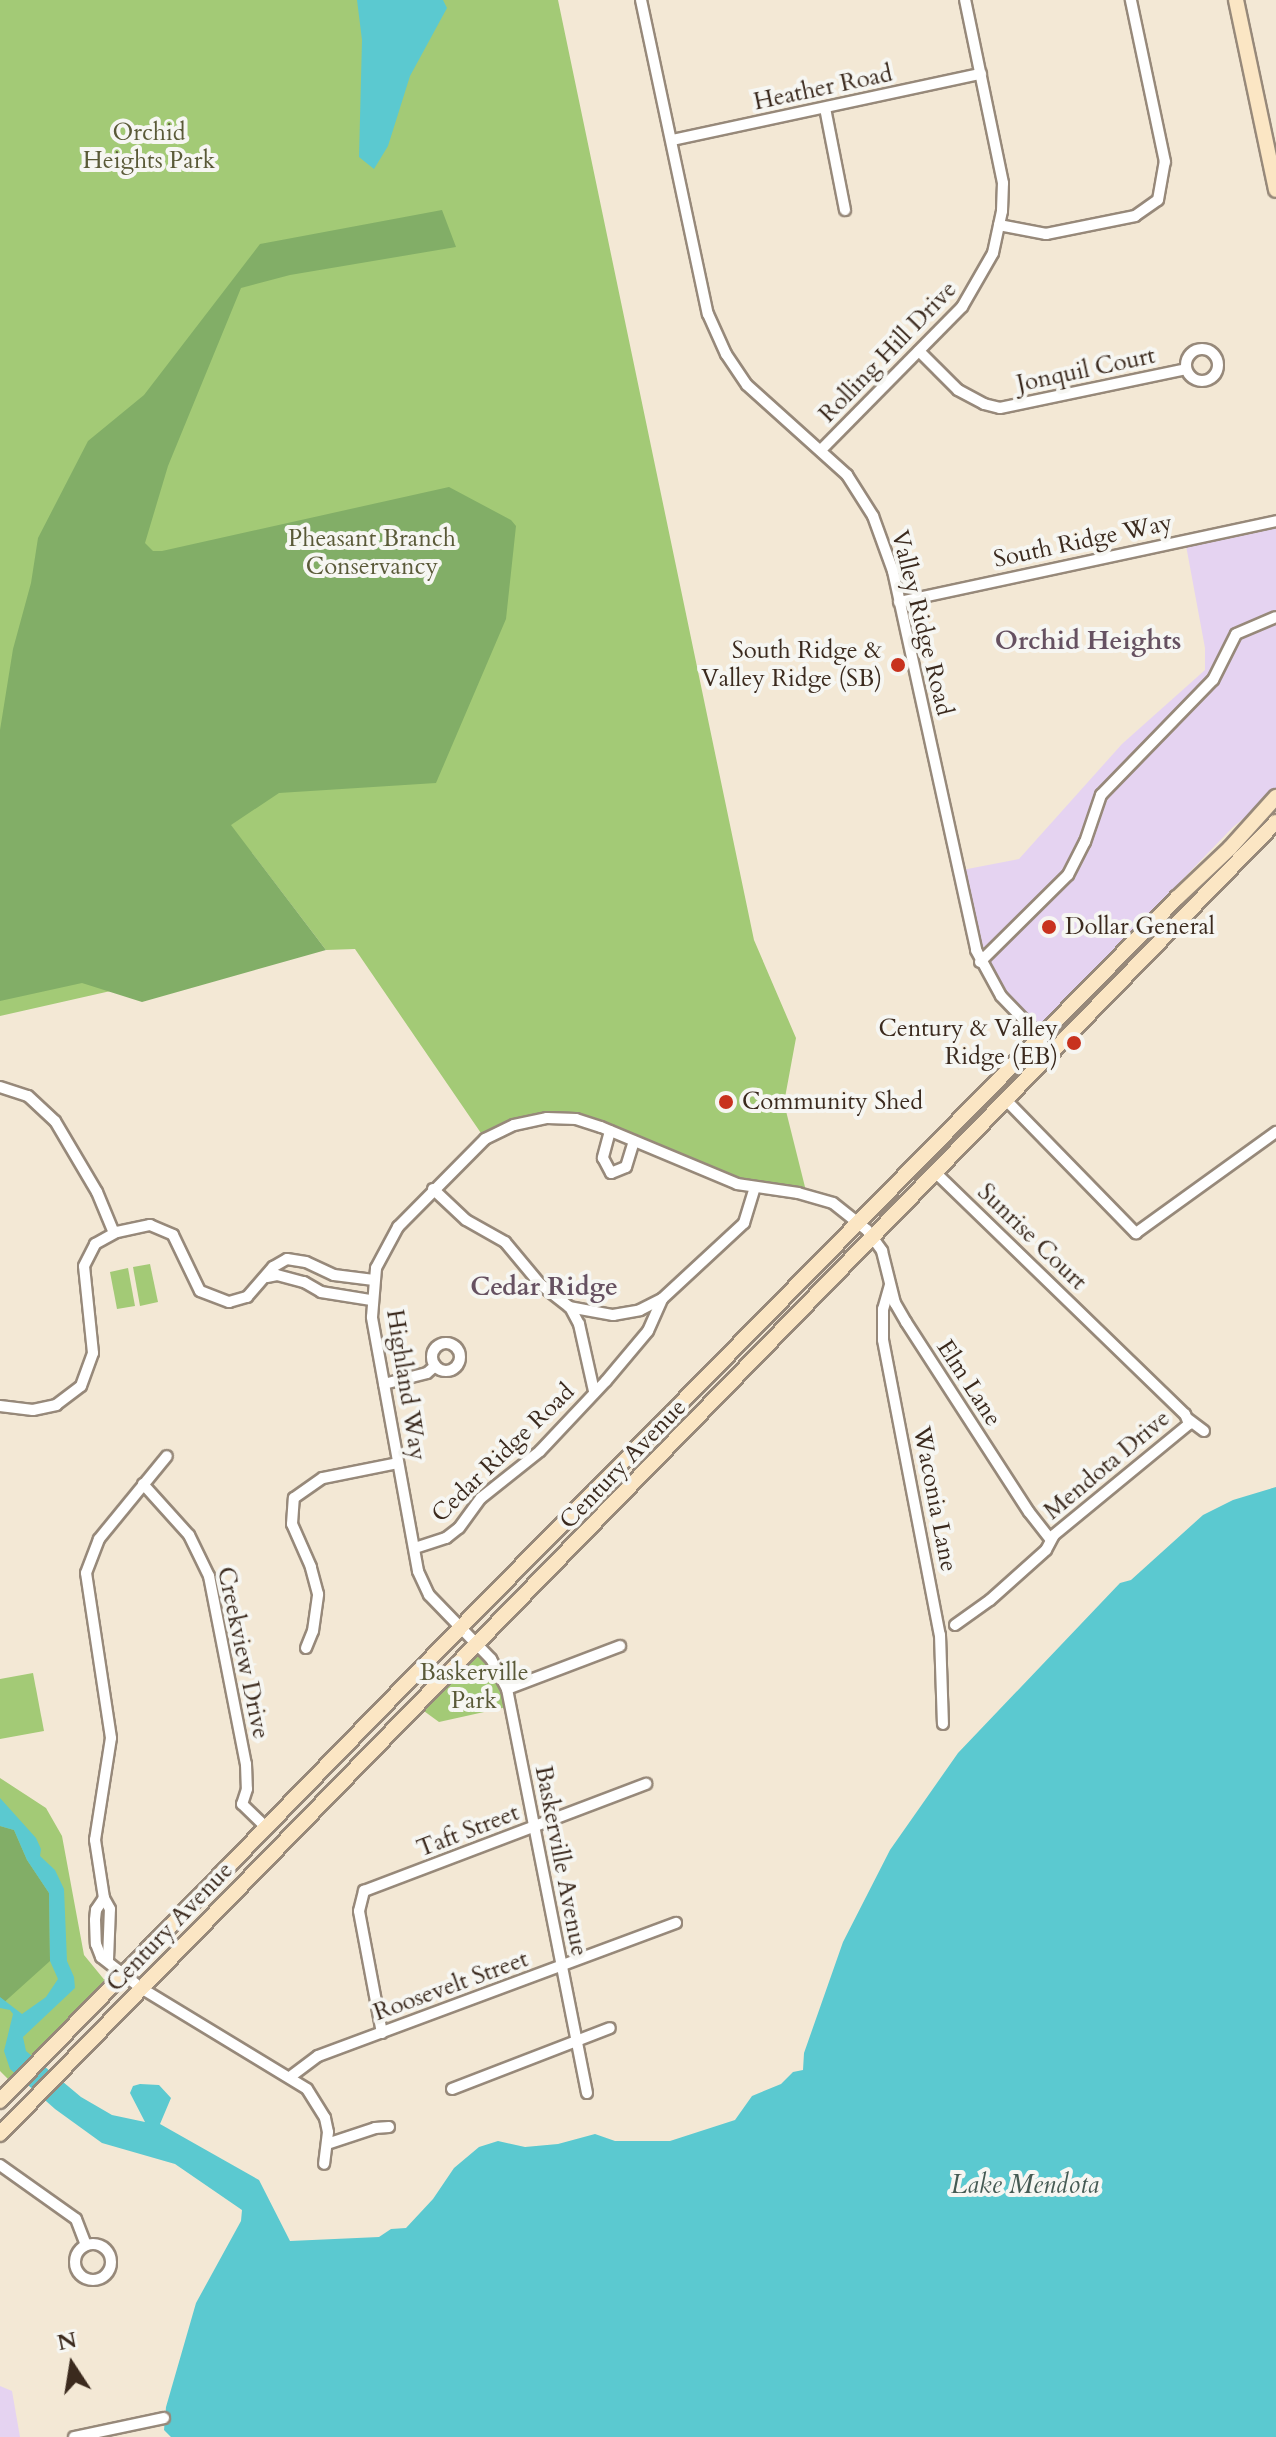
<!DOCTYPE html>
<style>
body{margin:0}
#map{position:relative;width:1276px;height:2437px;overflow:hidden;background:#f3e8d5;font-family:Cardo,serif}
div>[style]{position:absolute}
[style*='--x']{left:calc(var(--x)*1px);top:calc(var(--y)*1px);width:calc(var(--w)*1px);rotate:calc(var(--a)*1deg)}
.built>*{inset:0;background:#e5d3f1}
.green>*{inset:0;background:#a3ca76}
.forest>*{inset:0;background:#82ae67}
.water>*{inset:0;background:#5bc9d0}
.roads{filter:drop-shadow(2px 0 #97897a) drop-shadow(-2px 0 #97897a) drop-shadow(0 2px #97897a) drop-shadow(0 -2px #97897a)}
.minor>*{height:10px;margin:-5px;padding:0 5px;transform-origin:5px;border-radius:5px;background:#fff}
.minor>.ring{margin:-5px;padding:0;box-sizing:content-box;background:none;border:10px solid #fff;border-radius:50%}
.secondary>*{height:14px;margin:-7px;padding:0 7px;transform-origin:7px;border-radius:7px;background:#fbe6c4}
.dots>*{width:22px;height:22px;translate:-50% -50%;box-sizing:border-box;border:4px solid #f6f6f2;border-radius:50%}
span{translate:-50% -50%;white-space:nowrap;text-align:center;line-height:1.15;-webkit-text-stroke:8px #f6f6f2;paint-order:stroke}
.street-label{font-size:24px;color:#3b2a1e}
.park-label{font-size:24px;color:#5a5a38}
.poi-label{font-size:24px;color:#3b2a1e}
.right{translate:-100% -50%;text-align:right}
.left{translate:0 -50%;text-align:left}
.neighbourhood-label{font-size:26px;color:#665161;font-weight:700}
.water-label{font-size:26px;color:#455a53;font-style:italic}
.north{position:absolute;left:32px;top:2325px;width:80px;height:80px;-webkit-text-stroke:6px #f6f6f2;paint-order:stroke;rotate:348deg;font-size:22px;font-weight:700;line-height:32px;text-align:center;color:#3b2a1e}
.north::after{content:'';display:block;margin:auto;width:28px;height:36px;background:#3b2a1e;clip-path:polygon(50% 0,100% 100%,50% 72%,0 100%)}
</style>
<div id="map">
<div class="built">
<i style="clip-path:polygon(1276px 521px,1276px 792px,1233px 827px,1152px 911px,1094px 983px,1041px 1038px,990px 980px,957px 871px,1019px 859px,1122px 744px,1205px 670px,1205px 648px,1185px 540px)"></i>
<i style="clip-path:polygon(0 2386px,12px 2391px,20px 2437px,0 2437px)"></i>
</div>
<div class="green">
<i style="clip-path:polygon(0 0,558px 0,754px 940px,796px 1038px,784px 1103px,807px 1195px,755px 1188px,601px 1127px,547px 1118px,485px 1139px,355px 949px,326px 950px,252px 853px,115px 990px,0 1016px)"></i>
<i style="clip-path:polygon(150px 1264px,158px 1302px,140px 1306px,133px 1267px)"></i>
<i style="clip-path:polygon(128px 1268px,135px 1306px,117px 1309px,110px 1272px)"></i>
<i style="clip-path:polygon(478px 1644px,511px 1706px,439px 1722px,417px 1706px)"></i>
<i style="clip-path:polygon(33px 1673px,44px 1731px,0 1739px,0 1679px)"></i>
<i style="clip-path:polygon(0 1778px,46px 1808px,62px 1836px,84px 1955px,111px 1988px,15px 2086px,0 2071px)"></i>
</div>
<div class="forest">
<i style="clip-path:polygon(442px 210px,456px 247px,290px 275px,241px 288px,168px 466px,145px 543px,153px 551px,162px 551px,449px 487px,511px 520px,516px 526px,506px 619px,436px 783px,279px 793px,231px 825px,326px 950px,142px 1002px,82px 983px,0 1001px,0 730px,13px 649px,31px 583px,38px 538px,88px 441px,144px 395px,260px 244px)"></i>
<i style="clip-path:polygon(0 1826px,14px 1830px,27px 1860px,49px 1893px,50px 1961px,0 2006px)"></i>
</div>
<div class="water">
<i style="clip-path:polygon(357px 0,443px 0,447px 8px,410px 76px,388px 146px,374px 169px,359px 157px,362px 40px)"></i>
<i style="clip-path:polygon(1276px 1487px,1276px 2437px,171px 2437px,164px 2430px,166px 2407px,196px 2303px,241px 2221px,242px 2210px,175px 2164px,102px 2143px,55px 2109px,10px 2069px,4px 2051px,13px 2014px,10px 2010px,0 2008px,0 1997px,22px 2014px,46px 1997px,58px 1979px,50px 1961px,49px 1893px,27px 1860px,14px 1830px,0 1826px,0 1798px,36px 1838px,41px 1849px,40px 1856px,55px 1870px,64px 1889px,67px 1961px,74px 1977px,75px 1988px,23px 2037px,26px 2051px,81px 2097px,112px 2115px,145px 2122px,130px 2093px,133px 2086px,140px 2084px,159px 2085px,171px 2098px,160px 2124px,259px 2180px,290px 2241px,379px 2237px,391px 2229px,406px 2228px,433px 2199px,454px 2168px,479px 2147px,498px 2141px,525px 2147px,558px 2144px,595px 2134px,615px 2141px,670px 2141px,735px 2120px,752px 2096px,781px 2084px,793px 2072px,803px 2070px,804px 2053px,843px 1942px,890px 1850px,958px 1753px,1120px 1583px,1131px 1580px,1203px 1515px,1233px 1500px)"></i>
</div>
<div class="roads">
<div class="minor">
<i style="--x:641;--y:0;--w:321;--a:78"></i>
<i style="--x:708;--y:314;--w:44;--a:65.8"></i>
<i style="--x:726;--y:354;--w:37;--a:56"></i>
<i style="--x:747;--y:385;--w:135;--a:42"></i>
<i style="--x:847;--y:475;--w:49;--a:57.6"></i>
<i style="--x:873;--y:516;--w:59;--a:70"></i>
<i style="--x:893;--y:571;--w:388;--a:77.6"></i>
<i style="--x:976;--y:950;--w:52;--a:61.5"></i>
<i style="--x:1001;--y:996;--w:78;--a:46"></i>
<i style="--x:825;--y:108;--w:104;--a:78.9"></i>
<i style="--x:672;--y:140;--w:316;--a:-12.1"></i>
<i style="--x:999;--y:225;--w:48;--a:10.8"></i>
<i style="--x:1046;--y:234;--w:91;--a:-11.4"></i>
<i style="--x:1135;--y:216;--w:28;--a:-35"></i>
<i style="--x:1158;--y:200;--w:39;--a:-80"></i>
<i style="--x:1165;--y:162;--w:166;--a:-101.9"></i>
<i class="ring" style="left:1186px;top:349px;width:22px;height:22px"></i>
<i style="--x:919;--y:351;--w:55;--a:45"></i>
<i style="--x:958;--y:390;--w:30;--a:28"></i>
<i style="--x:984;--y:404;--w:16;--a:14"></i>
<i style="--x:1000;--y:408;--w:190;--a:-11.8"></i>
<i style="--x:821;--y:450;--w:201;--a:-45.4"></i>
<i style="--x:962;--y:307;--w:62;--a:-60.1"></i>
<i style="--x:993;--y:253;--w:43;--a:-77.9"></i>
<i style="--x:1002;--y:211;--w:28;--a:-88"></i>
<i style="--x:1003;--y:183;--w:187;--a:-101.7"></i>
<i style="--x:899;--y:602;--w:386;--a:-12.1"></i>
<i style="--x:980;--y:962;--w:124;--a:-44.7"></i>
<i style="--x:1068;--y:875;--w:37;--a:-63"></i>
<i style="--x:1085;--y:842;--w:50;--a:-71.2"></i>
<i style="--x:1101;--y:795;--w:161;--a:-45.8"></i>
<i style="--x:1213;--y:680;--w:51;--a:-63.4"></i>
<i style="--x:1236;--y:634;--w:43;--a:-23"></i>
<i style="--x:0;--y:1087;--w:29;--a:18"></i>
<i style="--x:28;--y:1096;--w:37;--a:43"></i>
<i style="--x:55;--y:1121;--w:82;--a:59.4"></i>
<i style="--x:97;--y:1192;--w:44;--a:67.5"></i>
<i style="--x:1007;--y:1101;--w:185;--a:45.7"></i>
<i style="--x:1136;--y:1233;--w:173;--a:-35.8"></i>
<i style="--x:610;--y:1131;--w:28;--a:105"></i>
<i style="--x:603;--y:1158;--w:17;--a:62"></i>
<i style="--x:611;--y:1173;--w:16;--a:-22"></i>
<i style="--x:626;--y:1167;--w:27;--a:-73"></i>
<i style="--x:937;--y:1174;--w:345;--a:44.1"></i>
<i style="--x:1185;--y:1414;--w:11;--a:68"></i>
<i style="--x:1189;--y:1424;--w:175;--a:140.6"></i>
<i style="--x:1054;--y:1535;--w:17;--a:118"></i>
<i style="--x:1046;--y:1550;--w:75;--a:138.2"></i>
<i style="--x:990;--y:1600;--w:43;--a:144.5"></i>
<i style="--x:433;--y:1189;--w:45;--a:43.2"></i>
<i style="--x:466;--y:1220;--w:45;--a:29.4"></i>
<i style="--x:505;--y:1242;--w:55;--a:50.2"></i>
<i style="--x:540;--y:1284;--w:37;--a:38"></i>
<i style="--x:569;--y:1307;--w:45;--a:10.3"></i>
<i style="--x:613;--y:1315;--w:27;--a:-10"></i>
<i style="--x:640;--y:1310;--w:25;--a:-27"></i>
<i style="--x:267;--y:1277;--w:10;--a:-11"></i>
<i style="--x:277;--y:1275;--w:28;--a:15"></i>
<i style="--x:304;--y:1282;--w:20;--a:30"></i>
<i style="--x:321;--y:1292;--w:51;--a:9.1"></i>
<i style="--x:890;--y:1285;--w:25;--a:106"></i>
<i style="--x:883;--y:1309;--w:31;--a:90"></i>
<i style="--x:883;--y:1340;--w:300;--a:79.1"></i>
<i style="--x:940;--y:1635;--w:89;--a:88.1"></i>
<i style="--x:571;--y:1309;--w:17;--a:62"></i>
<i style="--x:579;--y:1324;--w:69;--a:77.4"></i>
<i class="ring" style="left:432px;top:1343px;width:18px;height:18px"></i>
<i style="--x:384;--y:1384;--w:44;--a:-14.3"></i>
<i style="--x:427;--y:1373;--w:11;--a:-41"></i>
<i style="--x:0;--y:1406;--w:33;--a:7"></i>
<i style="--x:33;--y:1410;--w:24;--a:-12"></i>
<i style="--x:56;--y:1405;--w:31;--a:-37"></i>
<i style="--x:81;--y:1386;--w:35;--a:-70"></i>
<i style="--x:93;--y:1353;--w:87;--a:-95.9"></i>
<i style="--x:84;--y:1266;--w:25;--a:-63"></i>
<i style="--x:95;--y:1244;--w:25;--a:-29"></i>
<i style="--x:117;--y:1232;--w:34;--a:-12"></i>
<i style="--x:150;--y:1225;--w:25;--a:23"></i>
<i style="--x:173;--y:1235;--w:62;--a:64.3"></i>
<i style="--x:200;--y:1291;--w:31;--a:21"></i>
<i style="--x:229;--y:1302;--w:19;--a:-16"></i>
<i style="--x:247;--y:1297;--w:40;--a:-49"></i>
<i style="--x:273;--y:1267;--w:16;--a:-30"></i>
<i style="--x:287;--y:1259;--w:19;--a:9"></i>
<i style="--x:306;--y:1262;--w:31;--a:25"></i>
<i style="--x:334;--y:1275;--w:40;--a:7.1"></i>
<i style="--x:1188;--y:1419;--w:20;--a:37"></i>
<i style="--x:143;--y:1484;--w:69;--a:48"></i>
<i style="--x:189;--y:1535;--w:46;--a:64"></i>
<i style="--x:209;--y:1576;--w:192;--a:78.9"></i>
<i style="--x:246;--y:1764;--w:25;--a:88"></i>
<i style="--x:247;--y:1789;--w:16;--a:108"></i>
<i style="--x:242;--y:1804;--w:35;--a:44"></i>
<i style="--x:415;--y:1548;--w:33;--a:-18"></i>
<i style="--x:446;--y:1538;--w:16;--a:-38"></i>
<i style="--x:459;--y:1528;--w:37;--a:-54"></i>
<i style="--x:481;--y:1498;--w:75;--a:-38.5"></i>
<i style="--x:540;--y:1451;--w:96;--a:-46.7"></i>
<i style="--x:606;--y:1381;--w:65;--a:-50"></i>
<i style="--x:648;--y:1331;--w:35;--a:-66"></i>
<i style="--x:662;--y:1299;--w:112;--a:-42.8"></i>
<i style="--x:744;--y:1223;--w:37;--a:-73"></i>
<i style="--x:306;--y:1648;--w:18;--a:-68"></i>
<i style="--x:313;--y:1631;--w:37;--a:-82"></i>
<i style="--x:318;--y:1594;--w:28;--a:-105"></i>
<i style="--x:311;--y:1567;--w:47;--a:-113.8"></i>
<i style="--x:292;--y:1524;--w:26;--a:-86"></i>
<i style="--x:294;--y:1498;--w:35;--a:-35"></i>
<i style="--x:323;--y:1478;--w:76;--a:-11.3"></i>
<i style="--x:507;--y:1689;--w:121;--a:-20.8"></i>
<i style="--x:104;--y:1898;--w:14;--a:124"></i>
<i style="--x:96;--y:1910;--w:10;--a:96"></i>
<i style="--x:95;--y:1920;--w:24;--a:88"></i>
<i style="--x:96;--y:1944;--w:14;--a:69"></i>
<i style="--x:101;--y:1957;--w:51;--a:37.8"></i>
<i style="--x:141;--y:1988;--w:194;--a:31.3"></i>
<i style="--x:307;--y:2089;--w:34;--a:58"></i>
<i style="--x:325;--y:2118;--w:14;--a:78"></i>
<i style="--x:328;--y:2132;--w:32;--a:97"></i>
<i style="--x:108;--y:1960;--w:51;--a:-87.8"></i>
<i style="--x:110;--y:1909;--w:13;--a:-119"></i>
<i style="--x:104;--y:1898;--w:59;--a:-98.8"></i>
<i style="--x:95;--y:1840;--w:103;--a:-81.1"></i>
<i style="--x:111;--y:1738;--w:167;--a:-98.6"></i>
<i style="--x:86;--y:1573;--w:36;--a:-69"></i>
<i style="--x:99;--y:1539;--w:107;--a:-50.7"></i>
<i style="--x:382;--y:2033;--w:124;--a:-100.7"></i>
<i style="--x:359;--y:1911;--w:21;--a:-76"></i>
<i style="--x:364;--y:1891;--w:302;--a:-20.8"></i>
<i style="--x:290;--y:2077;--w:35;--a:-37"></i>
<i style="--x:318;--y:2056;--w:382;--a:-20.4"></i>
<i style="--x:452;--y:2089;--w:169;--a:-21.1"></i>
<i style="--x:587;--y:2093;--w:412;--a:-101.2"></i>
<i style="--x:507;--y:1689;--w:34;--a:-118"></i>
<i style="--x:491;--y:1659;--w:89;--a:-134.1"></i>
<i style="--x:429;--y:1595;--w:26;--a:-115"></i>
<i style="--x:418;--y:1571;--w:258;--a:-100.3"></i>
<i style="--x:372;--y:1317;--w:49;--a:-85.3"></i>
<i style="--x:376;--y:1268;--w:47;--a:-61.8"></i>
<i style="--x:398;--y:1227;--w:124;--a:-45.3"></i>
<i style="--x:485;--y:1139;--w:32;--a:-26"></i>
<i style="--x:514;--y:1125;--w:34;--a:-12"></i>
<i style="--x:547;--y:1118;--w:29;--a:2"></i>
<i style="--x:576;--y:1119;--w:26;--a:18"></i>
<i style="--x:601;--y:1127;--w:147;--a:22.7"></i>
<i style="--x:737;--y:1184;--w:62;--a:8.4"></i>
<i style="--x:798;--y:1193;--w:36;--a:16"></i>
<i style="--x:833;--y:1203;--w:43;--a:38.5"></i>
<i style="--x:867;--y:1230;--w:26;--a:54"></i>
<i style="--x:882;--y:1251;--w:54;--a:76"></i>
<i style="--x:895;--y:1303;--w:22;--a:60"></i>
<i style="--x:906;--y:1322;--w:226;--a:57.1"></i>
<i style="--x:1029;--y:1512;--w:34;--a:52"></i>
<i style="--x:327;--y:2144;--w:51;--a:-18.4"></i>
<i style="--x:375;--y:2128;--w:14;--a:-4"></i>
<i style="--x:0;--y:2165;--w:93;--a:35.4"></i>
<i style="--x:76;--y:2219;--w:28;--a:69"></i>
<i class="ring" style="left:75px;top:2244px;width:26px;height:26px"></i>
<i style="--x:74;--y:2437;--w:92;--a:-11.9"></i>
</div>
<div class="secondary">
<i style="--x:1236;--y:0;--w:194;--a:78.1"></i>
<i style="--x:0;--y:2101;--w:663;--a:-45.79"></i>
<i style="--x:462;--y:1626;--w:1020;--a:-45.52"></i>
<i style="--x:1177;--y:898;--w:73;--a:-43.3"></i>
<i style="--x:1230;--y:848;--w:69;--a:-48"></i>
<i style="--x:0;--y:2134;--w:1830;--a:-45.8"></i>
</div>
</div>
<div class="dots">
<i style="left:898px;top:665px;background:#c8321e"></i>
<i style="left:1049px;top:927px;background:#c8321e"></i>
<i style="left:1074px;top:1043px;background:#c8321e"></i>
<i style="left:726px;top:1102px;background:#c8321e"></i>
</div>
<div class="street-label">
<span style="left:823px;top:88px;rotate:-12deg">Heather Road</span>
<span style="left:888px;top:352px;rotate:-46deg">Rolling Hill Drive</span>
<span style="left:1086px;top:370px;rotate:-12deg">Jonquil Court</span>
<span style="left:1083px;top:541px;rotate:-12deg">South Ridge Way</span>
<span style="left:922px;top:623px;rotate:76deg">Valley Ridge Road</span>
<span style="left:1032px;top:1237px;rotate:44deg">Sunrise Court</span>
<span style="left:969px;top:1383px;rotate:57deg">Elm Lane</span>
<span style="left:406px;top:1385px;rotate:81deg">Highland Way</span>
<span style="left:503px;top:1453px;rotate:-44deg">Cedar Ridge Road</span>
<span style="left:623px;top:1464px;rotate:-46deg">Century Avenue</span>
<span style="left:1107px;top:1465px;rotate:-40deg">Mendota Drive</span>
<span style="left:935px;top:1499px;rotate:79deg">Waconia Lane</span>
<span style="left:243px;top:1653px;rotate:78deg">Creekview Drive</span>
<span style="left:468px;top:1831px;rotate:-21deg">Taft Street</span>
<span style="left:561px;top:1861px;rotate:79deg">Baskerville Avenue</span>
<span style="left:170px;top:1927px;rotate:-46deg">Century Avenue</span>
<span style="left:451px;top:1986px;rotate:-20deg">Roosevelt Street</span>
</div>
<div class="park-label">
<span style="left:149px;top:147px">Orchid<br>Heights Park</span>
<span style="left:372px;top:553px">Pheasant Branch<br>Conservancy</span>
<span style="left:474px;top:1687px">Baskerville<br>Park</span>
</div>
<div class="poi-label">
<span class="right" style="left:882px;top:665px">South Ridge &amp;<br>Valley Ridge (SB)</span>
<span class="left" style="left:1065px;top:927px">Dollar General</span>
<span class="right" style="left:1058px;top:1043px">Century &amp; Valley<br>Ridge (EB)</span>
<span class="left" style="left:742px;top:1102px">Community Shed</span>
</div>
<div class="neighbourhood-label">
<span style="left:1088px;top:641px">Orchid Heights</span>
<span style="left:544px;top:1287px">Cedar Ridge</span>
</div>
<div class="water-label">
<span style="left:1025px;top:2185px">Lake Mendota</span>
</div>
<div class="north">N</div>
</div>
